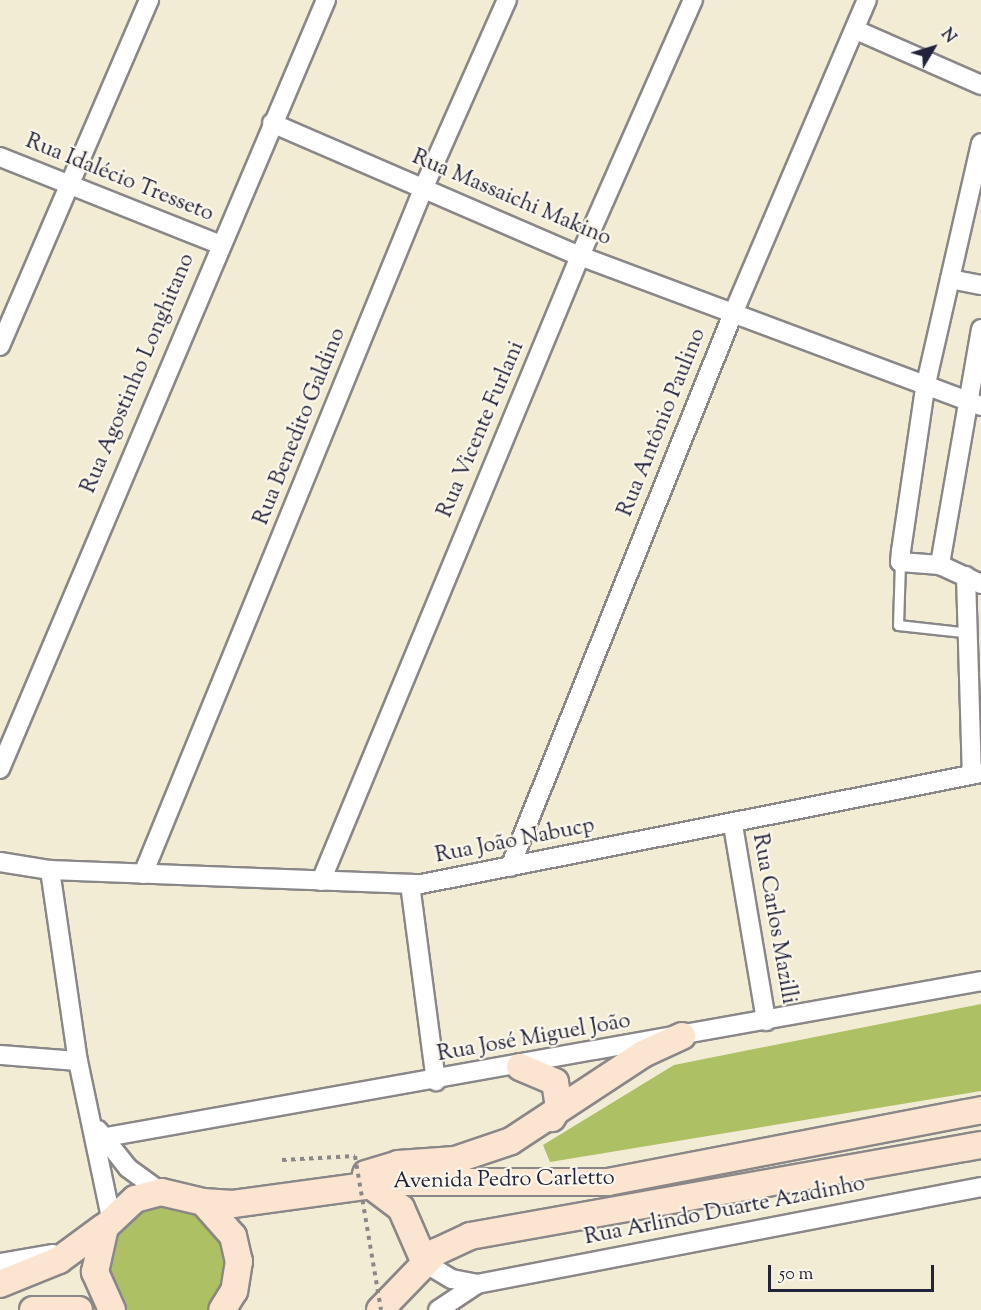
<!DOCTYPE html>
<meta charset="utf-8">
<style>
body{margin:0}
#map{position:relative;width:981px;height:1310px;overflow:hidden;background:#f3ecd5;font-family:"Sorts Mill Goudy",serif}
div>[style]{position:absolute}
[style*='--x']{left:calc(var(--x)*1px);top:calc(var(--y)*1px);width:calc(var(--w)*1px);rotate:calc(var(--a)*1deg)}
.green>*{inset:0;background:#adc064}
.roads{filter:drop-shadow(2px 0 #8a8788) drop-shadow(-2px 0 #8a8788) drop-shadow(0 2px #8a8788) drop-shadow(0 -2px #8a8788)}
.service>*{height:9px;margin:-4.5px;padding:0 4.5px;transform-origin:4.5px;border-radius:4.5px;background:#fff}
.minor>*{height:18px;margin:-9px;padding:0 9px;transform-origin:9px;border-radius:9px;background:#fff}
.secondary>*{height:26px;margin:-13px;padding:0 13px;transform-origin:13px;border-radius:13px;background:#fce5d0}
.path-bridge>*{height:4px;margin-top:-2px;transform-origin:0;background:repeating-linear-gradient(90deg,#8a8788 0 4.5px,transparent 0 9px)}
span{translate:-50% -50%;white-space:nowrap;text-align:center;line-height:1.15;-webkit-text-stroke:4.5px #fbf7ec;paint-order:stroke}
.street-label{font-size:22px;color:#22223b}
.north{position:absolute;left:903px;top:18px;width:60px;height:60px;-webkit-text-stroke:4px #fbf7ec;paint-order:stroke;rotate:52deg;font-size:16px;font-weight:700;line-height:24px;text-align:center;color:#22223b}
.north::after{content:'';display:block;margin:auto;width:21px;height:27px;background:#22223b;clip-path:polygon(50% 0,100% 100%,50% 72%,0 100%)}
.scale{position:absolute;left:768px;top:1265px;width:166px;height:27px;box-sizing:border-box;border:3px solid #22223b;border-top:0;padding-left:8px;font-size:18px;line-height:21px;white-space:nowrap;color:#22223b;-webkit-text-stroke:4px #fbf7ec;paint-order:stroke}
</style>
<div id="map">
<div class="green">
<i style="clip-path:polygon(981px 1004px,981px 1091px,550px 1162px,543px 1145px,674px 1065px)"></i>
<i style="clip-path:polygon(161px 1198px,215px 1219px,233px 1261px,215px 1310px,120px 1310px,113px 1304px,102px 1248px,110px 1230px)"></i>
</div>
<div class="roads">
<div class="service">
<i style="--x:900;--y:562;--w:63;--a:91.8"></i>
<i style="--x:898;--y:625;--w:72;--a:6.3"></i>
</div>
<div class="minor">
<i style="--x:856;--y:30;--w:137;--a:23.7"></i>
<i style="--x:272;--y:123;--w:335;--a:23.4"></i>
<i style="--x:580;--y:256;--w:428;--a:20.5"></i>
<i style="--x:0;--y:157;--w:236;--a:21.7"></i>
<i style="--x:950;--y:279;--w:32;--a:11"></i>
<i style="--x:981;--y:329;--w:240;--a:99.9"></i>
<i style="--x:940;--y:565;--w:45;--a:24.9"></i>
<i style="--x:0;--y:346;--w:377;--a:-66.7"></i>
<i style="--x:940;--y:565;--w:40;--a:-175.7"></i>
<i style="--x:900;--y:562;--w:11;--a:-85"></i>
<i style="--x:901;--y:551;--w:165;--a:-81.6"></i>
<i style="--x:925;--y:388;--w:251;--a:-77.1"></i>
<i style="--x:966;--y:576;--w:198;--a:88.3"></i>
<i style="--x:0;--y:769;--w:835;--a:-67.03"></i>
<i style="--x:733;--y:825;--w:199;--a:80.4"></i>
<i style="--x:0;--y:862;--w:51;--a:9.1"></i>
<i style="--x:50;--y:870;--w:371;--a:2.2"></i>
<i style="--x:421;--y:884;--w:571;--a:-11.21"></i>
<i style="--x:510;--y:867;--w:594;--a:-68.06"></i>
<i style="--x:732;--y:316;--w:344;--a:-66.9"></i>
<i style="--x:50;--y:870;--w:193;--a:81.7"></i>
<i style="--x:78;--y:1061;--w:160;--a:78.1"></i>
<i style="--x:143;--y:874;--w:742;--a:-67.75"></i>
<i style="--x:424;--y:187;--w:205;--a:-66.1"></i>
<i style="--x:321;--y:881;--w:677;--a:-67.49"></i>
<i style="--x:580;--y:256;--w:280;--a:-66.2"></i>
<i style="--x:410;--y:884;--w:199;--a:82.5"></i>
<i style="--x:0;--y:1055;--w:78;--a:4.4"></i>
<i style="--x:98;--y:1130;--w:48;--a:51.7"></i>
<i style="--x:128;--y:1168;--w:41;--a:36"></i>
<i style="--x:95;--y:1139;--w:900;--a:-10.11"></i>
<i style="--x:0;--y:1263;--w:54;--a:-9.6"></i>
<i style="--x:425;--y:1263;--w:31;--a:31"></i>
<i style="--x:452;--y:1279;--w:25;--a:11"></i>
<i style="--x:477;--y:1284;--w:513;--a:-10.89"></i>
<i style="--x:438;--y:1310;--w:47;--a:-33.7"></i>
</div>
<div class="secondary">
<i style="--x:520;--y:1067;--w:38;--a:23"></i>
<i style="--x:555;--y:1082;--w:24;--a:81"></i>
<i style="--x:559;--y:1106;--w:14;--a:120"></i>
<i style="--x:366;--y:1174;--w:34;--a:-17"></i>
<i style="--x:398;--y:1164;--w:57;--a:-4"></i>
<i style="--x:455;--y:1160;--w:59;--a:-18.7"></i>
<i style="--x:511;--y:1141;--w:158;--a:-33.4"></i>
<i style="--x:643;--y:1054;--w:43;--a:-24.8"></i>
<i style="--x:369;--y:1184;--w:40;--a:37"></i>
<i style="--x:401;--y:1208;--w:60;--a:66.4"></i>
<i style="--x:203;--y:1202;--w:30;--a:4"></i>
<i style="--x:233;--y:1204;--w:162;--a:-7.8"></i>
<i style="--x:393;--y:1182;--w:215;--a:0"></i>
<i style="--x:608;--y:1182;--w:380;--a:-10.9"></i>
<i style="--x:0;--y:1284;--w:64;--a:-22.1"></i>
<i style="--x:59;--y:1260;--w:56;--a:-36.3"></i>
<i style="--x:33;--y:1310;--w:46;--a:0"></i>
<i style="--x:112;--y:1310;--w:42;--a:-114.1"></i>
<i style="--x:95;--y:1272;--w:46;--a:-77.5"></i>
<i style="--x:105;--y:1227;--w:41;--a:-43"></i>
<i style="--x:135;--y:1199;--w:27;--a:-15"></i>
<i style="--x:161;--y:1192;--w:43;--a:13.4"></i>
<i style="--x:203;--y:1202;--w:45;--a:48.6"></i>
<i style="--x:233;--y:1236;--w:26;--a:77"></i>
<i style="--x:239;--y:1261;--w:30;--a:99"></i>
<i style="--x:234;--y:1291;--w:22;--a:122"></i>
<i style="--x:380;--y:1310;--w:81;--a:-46"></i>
<i style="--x:436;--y:1252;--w:38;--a:-25"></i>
<i style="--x:470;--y:1236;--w:519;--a:-10.1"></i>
</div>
</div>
<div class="path-bridge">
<i style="--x:282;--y:1160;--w:73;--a:-3.1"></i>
<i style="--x:355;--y:1156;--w:156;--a:80.4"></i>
</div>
<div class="street-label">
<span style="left:119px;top:179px;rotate:22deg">Rua Idalécio Tresseto</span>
<span style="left:511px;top:199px;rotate:23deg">Rua Massaichi Makino</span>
<span style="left:139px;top:374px;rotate:-67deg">Rua Agostinho Longhitano</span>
<span style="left:663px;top:423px;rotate:-68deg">Rua Antônio Paulino</span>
<span style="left:301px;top:427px;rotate:-68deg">Rua Benedito Galdino</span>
<span style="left:482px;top:430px;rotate:-67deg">Rua Vicente Furlani</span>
<span style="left:515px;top:842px;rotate:-11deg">Rua João Nabucp</span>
<span style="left:773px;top:919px;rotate:80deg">Rua Carlos Mazilli</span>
<span style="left:534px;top:1039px;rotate:-10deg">Rua José Miguel João</span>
<span style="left:504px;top:1181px;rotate:-1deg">Avenida Pedro Carletto</span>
<span style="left:725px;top:1212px;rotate:-11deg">Rua Arlindo Duarte Azadinho</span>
</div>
<div class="north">N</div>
<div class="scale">50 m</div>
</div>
